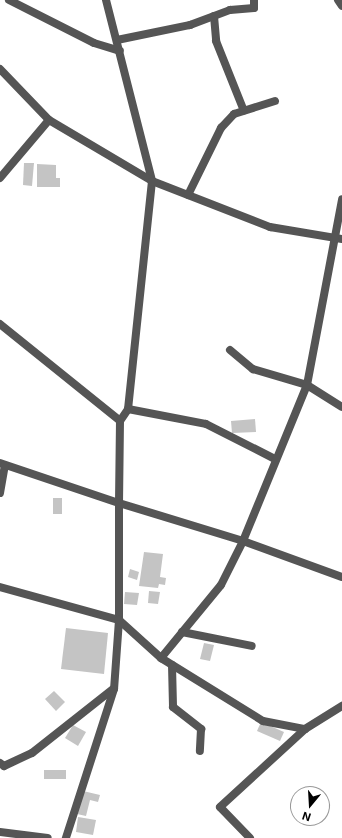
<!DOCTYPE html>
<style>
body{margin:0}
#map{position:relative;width:342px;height:838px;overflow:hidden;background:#fff;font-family:Inter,sans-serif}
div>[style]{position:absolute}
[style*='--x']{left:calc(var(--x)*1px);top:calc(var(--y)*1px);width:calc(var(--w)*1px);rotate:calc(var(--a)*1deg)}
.building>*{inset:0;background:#c4c4c4}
.street>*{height:8px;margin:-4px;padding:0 4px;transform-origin:4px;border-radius:4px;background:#555}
span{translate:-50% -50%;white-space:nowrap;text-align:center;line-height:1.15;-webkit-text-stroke:3.5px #fff;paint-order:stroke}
.north{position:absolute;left:290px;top:786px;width:40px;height:40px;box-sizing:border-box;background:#fff;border:1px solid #999;border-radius:50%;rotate:198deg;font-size:11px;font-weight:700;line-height:16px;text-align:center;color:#000}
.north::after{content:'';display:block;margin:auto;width:14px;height:18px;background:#000;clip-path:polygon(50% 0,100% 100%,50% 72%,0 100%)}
</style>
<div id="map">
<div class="building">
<i style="clip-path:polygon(24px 163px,34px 163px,32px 186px,23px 185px)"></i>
<i style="clip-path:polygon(37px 164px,56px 165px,56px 178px,60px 178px,60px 187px,37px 187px)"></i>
<i style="clip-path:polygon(255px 419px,256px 432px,232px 433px,231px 421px)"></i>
<i style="clip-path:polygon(53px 498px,62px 498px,62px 514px,53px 514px)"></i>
<i style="clip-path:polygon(144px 552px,163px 554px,160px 577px,166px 578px,165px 585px,159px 584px,158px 588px,139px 586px)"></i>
<i style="clip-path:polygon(130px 569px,139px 572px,137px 580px,128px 577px)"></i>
<i style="clip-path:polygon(149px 591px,160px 592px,158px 604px,148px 603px)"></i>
<i style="clip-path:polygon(125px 592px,139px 593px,137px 605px,124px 604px)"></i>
<i style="clip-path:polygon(66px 628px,108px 633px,104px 674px,61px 669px)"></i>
<i style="clip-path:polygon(204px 643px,214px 645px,210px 661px,200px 659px)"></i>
<i style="clip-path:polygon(54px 691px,65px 702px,56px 711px,45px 699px)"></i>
<i style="clip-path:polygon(261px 722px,284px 732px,280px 741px,257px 731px)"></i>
<i style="clip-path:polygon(73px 725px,86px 732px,78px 746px,65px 738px)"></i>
<i style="clip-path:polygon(44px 770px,66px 770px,66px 779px,44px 779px)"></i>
<i style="clip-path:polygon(83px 791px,100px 795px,98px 802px,90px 800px,86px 816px,77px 814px)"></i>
<i style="clip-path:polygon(78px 817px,96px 820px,93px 835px,76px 832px)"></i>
</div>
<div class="street">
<i style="--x:9;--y:0;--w:95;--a:26.8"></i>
<i style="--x:94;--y:43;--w:27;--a:17"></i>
<i style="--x:106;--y:0;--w:187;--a:75.7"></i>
<i style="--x:152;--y:181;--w:229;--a:96"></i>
<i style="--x:338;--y:0;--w:7;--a:56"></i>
<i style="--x:214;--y:16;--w:25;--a:85"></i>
<i style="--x:216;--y:41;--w:75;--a:68.2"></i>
<i style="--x:117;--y:40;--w:75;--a:-11.6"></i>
<i style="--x:190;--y:25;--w:43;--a:-20.6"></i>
<i style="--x:230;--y:10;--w:24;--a:-5"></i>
<i style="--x:254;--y:8;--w:8;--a:-90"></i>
<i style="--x:0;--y:69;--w:71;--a:46.1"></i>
<i style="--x:49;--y:120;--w:120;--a:30.6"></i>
<i style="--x:152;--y:181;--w:127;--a:21.3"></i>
<i style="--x:270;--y:227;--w:73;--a:9.5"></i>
<i style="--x:0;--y:178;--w:76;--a:-49.8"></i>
<i style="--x:188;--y:195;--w:75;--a:-63.8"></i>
<i style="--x:221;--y:128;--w:19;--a:-47"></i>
<i style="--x:234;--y:114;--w:43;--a:-17.6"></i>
<i style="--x:0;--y:324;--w:154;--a:38.9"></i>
<i style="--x:120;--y:421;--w:82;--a:90.7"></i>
<i style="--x:119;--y:503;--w:130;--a:17"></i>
<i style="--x:243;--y:541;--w:105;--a:20"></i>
<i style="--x:230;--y:350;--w:30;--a:40"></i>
<i style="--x:253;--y:369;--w:56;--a:16.5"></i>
<i style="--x:307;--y:385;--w:41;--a:32.2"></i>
<i style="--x:120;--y:421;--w:14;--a:-56"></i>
<i style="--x:128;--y:409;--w:79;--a:10.9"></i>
<i style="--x:206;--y:424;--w:77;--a:26.9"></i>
<i style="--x:0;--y:463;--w:126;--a:18.6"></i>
<i style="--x:119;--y:503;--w:117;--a:90"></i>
<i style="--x:119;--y:620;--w:69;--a:94.1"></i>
<i style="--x:114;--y:689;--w:157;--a:107.9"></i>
<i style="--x:0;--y:493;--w:28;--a:-80"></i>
<i style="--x:0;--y:587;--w:123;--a:15.5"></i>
<i style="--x:119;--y:620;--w:57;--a:42.1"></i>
<i style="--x:161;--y:658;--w:120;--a:31.7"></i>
<i style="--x:263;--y:721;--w:43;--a:10.8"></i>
<i style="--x:182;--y:632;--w:71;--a:11.3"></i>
<i style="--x:161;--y:658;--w:94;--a:-50.6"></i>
<i style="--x:221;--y:585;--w:49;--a:-63.4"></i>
<i style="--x:243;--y:541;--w:169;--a:-67.7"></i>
<i style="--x:307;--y:385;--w:189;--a:-79.3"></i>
<i style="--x:172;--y:665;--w:42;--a:88.6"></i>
<i style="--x:173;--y:707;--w:36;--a:38"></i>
<i style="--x:201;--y:729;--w:22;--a:93"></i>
<i style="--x:0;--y:763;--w:5;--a:37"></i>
<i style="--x:4;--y:766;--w:31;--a:-25"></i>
<i style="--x:32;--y:753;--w:103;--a:-38.3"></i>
<i style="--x:0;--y:832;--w:48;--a:7.1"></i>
<i style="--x:250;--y:838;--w:43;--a:-134.1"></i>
<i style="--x:220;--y:807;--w:115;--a:-42.5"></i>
<i style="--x:305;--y:729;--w:44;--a:-31.9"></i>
</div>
<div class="north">N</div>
</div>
